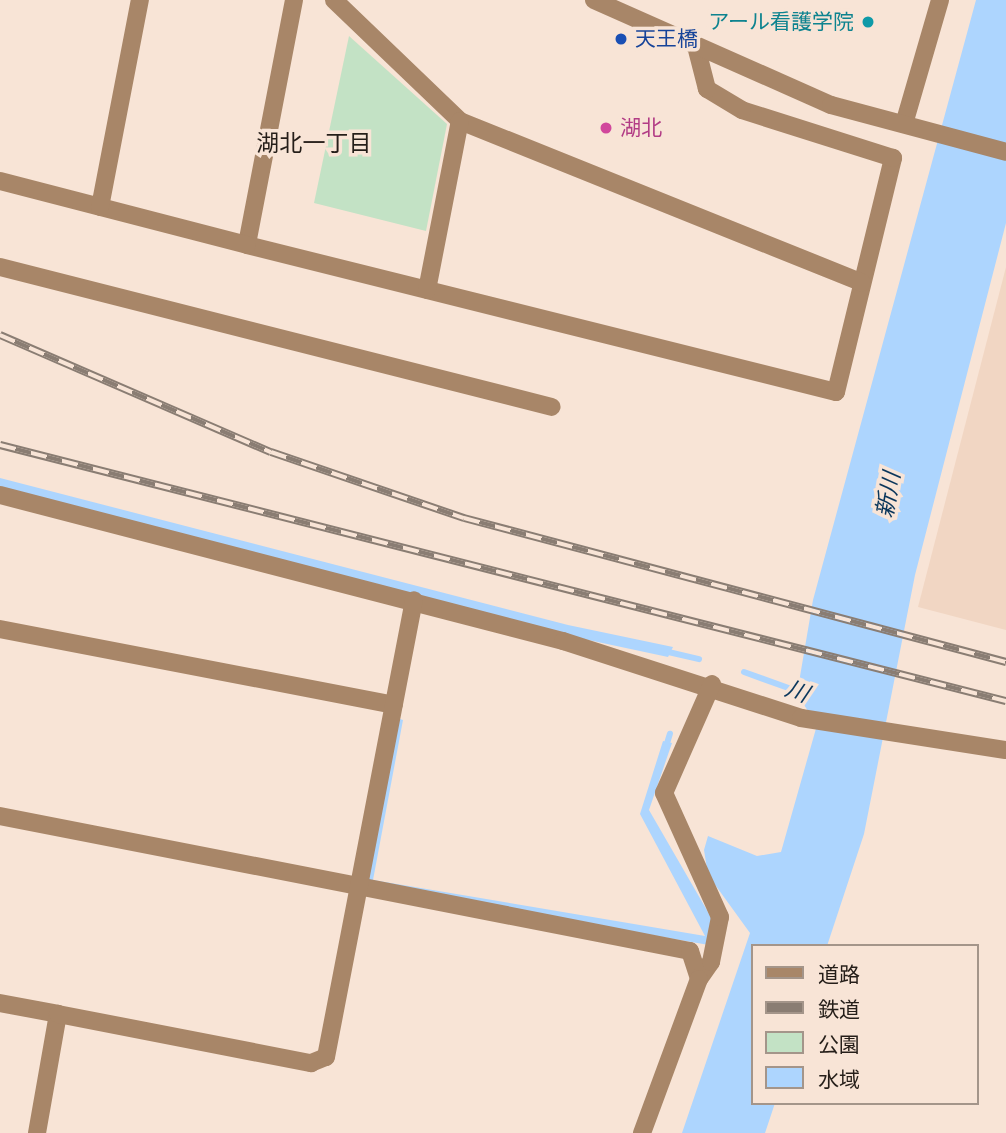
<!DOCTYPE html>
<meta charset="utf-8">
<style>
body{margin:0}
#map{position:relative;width:1006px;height:1133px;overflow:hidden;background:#f8e4d6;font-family:Karla,"Noto Sans JP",sans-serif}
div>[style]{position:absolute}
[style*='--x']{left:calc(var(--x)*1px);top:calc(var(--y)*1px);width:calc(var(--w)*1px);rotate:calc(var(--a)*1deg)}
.built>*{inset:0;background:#f1d6c3}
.green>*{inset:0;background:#c3e2c5}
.water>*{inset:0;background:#add5fe}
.stream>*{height:6px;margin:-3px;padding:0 3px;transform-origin:3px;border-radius:3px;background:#add5fe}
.minor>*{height:18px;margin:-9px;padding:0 9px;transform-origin:9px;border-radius:9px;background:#a88668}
.tertiary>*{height:18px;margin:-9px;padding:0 9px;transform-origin:9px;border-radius:9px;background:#a88668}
.rail>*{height:8px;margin-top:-4px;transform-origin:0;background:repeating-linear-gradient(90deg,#f8e4d6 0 16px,#8a7d73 0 32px);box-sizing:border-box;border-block:2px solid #8a7d73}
.dots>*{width:19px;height:19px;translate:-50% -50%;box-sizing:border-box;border:4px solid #f8e4d6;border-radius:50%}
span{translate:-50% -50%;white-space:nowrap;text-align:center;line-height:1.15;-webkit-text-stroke:7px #f8e4d6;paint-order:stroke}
.culture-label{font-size:21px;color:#0d838f}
.right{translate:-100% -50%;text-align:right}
.transit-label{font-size:21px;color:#164399}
.left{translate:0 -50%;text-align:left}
.hotel-label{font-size:21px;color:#b23c85}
.neighbourhood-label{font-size:23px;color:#251e19}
.water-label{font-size:23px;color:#0a365b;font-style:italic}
.legend{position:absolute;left:751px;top:944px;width:228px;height:161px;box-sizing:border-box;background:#f8e4d6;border:2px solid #a4958a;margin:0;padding:9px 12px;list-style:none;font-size:21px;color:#251e19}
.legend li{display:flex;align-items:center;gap:14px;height:35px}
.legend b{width:35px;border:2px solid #a4958a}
</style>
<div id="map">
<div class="built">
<i style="clip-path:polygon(1006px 267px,1006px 630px,918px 607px)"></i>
</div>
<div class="green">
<i style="clip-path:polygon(349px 36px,447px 124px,426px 231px,314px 203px)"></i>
</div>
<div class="water">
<i style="clip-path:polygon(976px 0,1006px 0,1006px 223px,915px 575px,864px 834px,827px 946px,752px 946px,752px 1103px,775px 1103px,765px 1133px,682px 1133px,750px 933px,708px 875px,704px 850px,708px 836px,757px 856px,781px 852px,817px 725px,797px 694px,813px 600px)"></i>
<i style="clip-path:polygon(0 478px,568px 625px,673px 647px,668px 657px,565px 635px,0 490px)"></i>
<i style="clip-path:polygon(394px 717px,403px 720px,373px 880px,705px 936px,640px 814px,663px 741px,672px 743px,649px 810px,712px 919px,709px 945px,365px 886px)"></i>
</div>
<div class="stream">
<i style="--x:664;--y:651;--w:36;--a:13"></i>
<i style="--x:744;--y:672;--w:65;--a:19.8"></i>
<i style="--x:665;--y:750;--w:17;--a:-73"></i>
</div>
<div class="minor">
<i style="--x:294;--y:0;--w:249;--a:100.9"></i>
<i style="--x:247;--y:245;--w:607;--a:14.01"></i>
<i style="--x:836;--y:392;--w:241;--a:-76.3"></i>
<i style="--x:893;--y:158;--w:158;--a:-162.4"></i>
<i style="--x:742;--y:110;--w:41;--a:-149"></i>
<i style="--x:707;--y:89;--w:40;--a:-104.4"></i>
<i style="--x:334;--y:0;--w:175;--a:43.8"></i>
<i style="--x:460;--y:121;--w:433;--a:21.9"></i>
<i style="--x:904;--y:124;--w:129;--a:-73.8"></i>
<i style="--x:0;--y:181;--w:255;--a:14.5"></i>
<i style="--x:100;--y:207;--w:211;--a:-79.1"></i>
<i style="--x:0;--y:267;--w:569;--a:14.23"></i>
<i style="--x:427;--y:290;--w:172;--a:-79"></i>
<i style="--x:0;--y:495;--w:582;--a:14.54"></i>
<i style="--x:563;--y:641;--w:250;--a:17.9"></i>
<i style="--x:801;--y:718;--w:207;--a:8.9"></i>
<i style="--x:0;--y:629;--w:401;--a:10.9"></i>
<i style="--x:0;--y:816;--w:703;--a:11.07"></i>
<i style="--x:690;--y:951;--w:29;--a:72"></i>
<i style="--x:699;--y:979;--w:21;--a:-55"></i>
<i style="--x:711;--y:962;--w:46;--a:-78.7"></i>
<i style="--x:720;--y:917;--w:136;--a:-114.3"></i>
<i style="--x:664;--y:793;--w:119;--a:-66.2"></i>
<i style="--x:0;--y:1003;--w:59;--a:10.7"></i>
<i style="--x:37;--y:1133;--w:121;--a:-80"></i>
<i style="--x:58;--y:1014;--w:258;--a:11"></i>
<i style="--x:311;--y:1063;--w:16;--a:-22"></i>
<i style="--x:326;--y:1057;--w:465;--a:-79.1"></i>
</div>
<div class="tertiary">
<i style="--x:594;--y:0;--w:259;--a:23.9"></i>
<i style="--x:831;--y:105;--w:181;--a:15"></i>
<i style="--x:642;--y:1133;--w:164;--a:-69.7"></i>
</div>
<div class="rail">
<i style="--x:0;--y:335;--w:295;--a:23.4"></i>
<i style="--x:271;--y:452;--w:204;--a:18.9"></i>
<i style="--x:464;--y:518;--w:561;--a:14.88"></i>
<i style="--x:0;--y:445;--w:1038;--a:14.28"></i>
</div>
<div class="dots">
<i style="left:868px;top:22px;background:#0f9aa8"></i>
<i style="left:621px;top:39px;background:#1a4fb4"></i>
<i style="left:606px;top:128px;background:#d1479c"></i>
</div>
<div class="culture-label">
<span class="right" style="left:854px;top:22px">アール看護学院</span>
</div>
<div class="transit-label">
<span class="left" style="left:635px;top:39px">天王橋</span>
</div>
<div class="hotel-label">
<span class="left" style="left:620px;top:128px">湖北</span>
</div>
<div class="neighbourhood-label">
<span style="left:314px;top:144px">湖北一丁目</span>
</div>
<div class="water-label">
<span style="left:889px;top:495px;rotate:-80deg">新川</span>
<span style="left:797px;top:692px;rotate:20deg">川</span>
</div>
<ul class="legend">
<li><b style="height:9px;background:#a88668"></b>道路</li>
<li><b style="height:9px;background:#8a7d73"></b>鉄道</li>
<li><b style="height:19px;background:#c3e2c5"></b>公園</li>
<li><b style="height:19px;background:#add5fe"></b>水域</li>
</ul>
</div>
